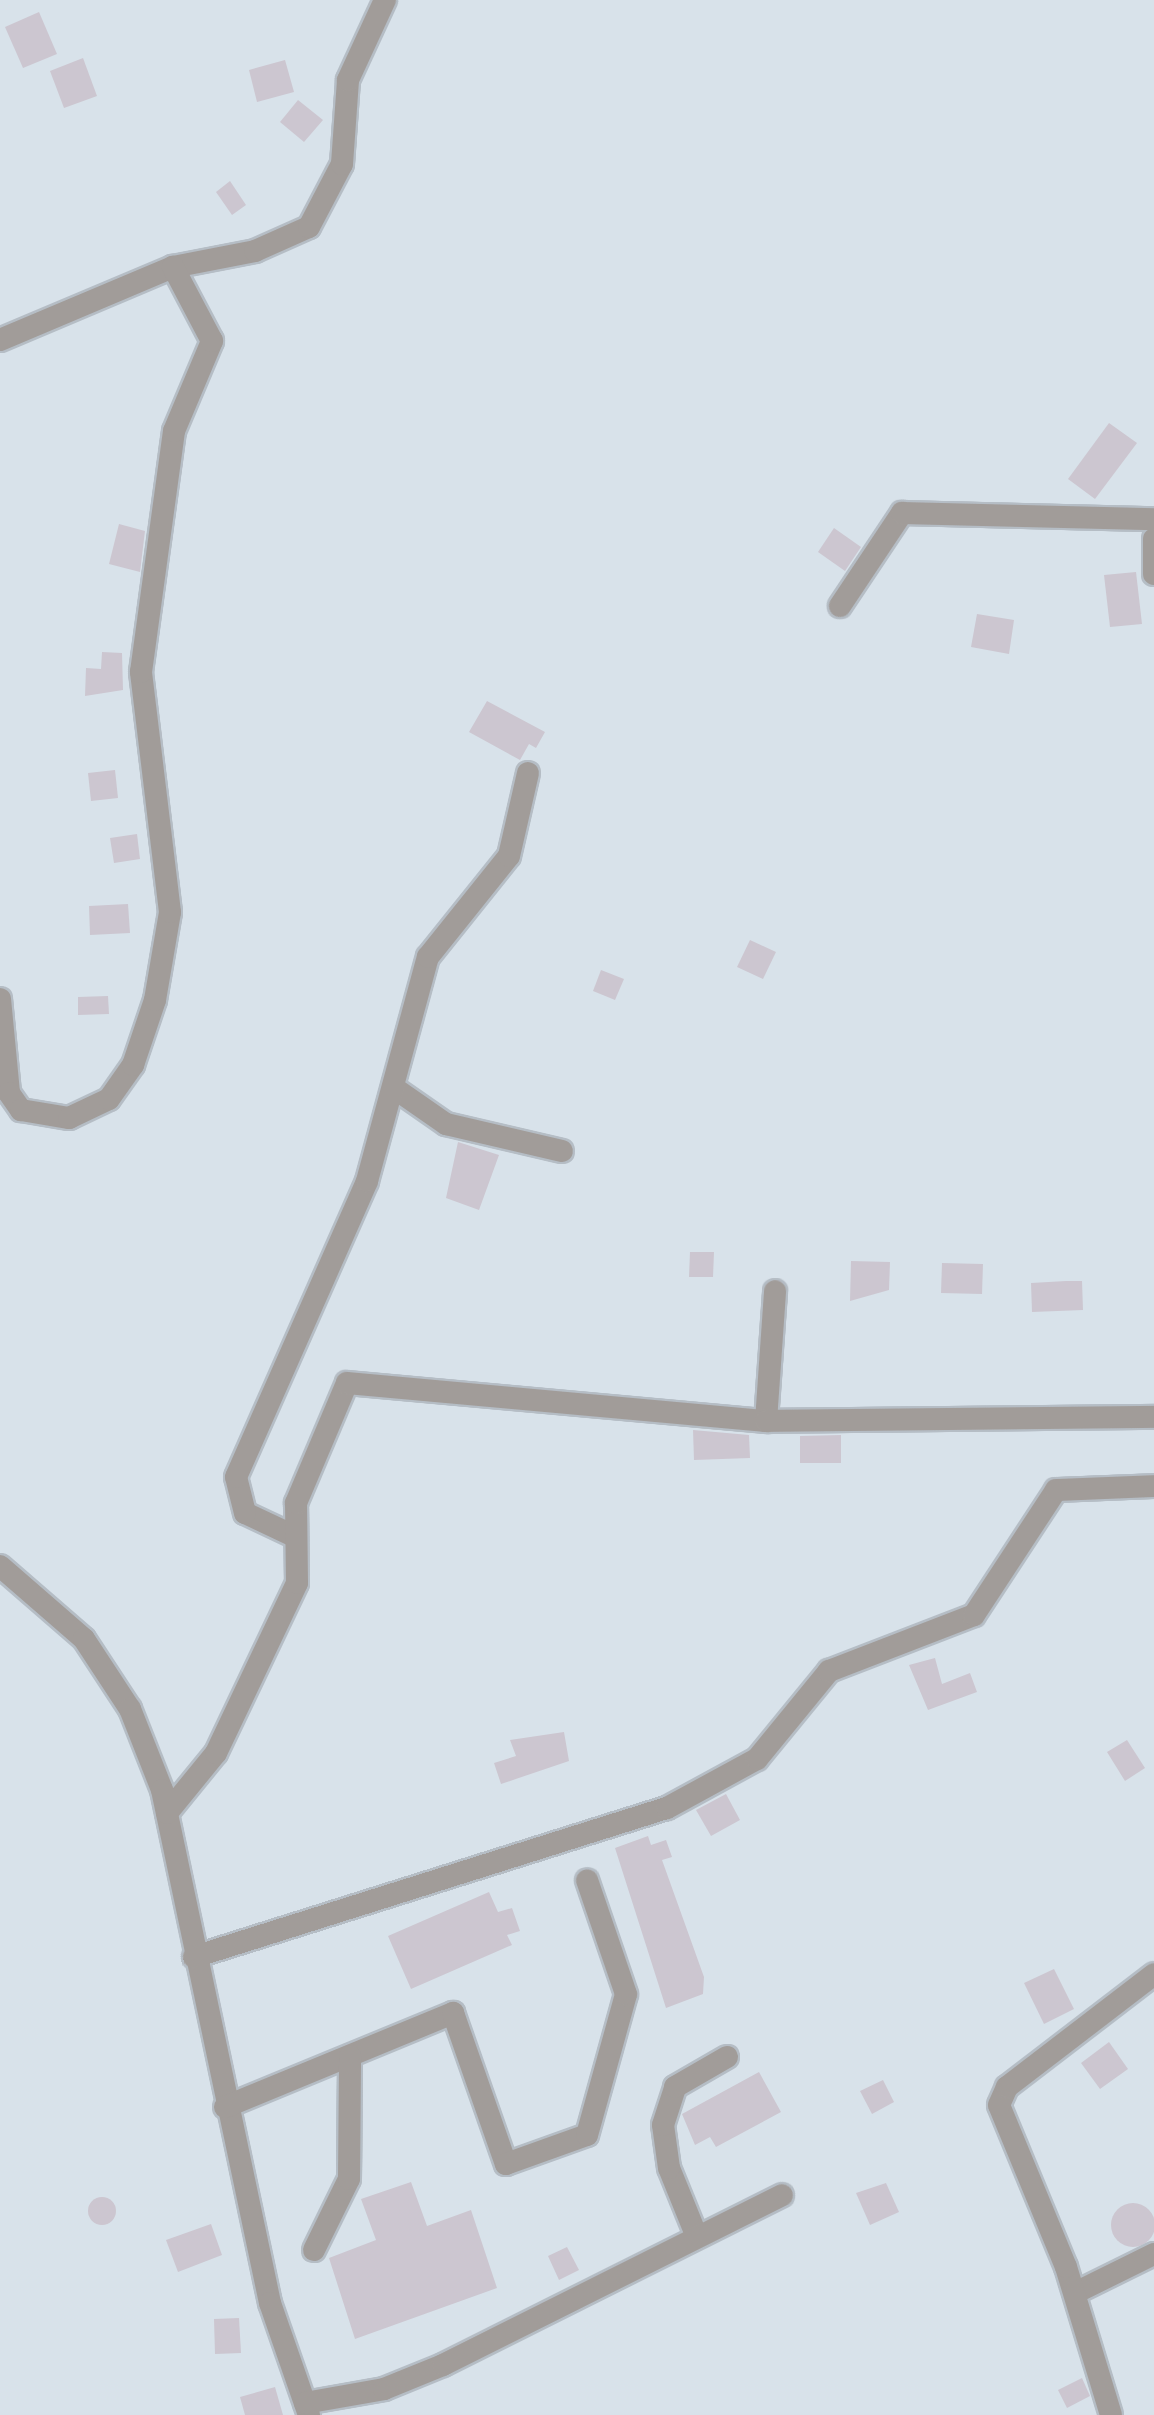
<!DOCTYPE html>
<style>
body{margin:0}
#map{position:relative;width:1154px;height:2415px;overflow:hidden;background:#d8e2ea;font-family:Lato,sans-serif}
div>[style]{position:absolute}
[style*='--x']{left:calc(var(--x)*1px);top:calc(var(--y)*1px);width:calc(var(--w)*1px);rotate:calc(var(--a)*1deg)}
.building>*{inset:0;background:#ccc6d0}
.round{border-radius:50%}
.roads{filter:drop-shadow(2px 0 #b5bdc5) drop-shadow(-2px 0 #b5bdc5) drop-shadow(0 2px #b5bdc5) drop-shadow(0 -2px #b5bdc5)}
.street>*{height:22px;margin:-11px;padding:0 11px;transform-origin:11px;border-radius:11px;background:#a19c99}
span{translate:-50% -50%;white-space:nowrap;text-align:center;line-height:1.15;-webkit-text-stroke:8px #e5eff8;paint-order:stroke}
</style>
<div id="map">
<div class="building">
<i style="clip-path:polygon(39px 12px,57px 54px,23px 68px,5px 27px)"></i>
<i style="clip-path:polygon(83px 58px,97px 96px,64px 108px,50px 71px)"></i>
<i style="clip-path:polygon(285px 60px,294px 92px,257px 102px,249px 70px)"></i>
<i style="clip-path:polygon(298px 100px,323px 120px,304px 142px,280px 122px)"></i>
<i style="clip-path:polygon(230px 181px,246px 205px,232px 215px,216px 192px)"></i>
<i style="clip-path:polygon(1109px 423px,1137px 443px,1095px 499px,1068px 479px)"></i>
<i style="clip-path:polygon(119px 524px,145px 531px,140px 572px,109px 564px)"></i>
<i style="clip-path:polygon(834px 528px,861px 547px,845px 571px,818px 552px)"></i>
<i style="clip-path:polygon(1136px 572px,1142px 624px,1110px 627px,1104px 575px)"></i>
<i style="clip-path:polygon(977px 614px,1014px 620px,1009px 654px,971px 647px)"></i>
<i style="clip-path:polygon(102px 652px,122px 653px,123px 690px,85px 696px,86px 668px,101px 669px)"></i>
<i style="clip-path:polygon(487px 701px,545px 732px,536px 748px,529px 744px,520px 760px,469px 732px)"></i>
<i style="clip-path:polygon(115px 770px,118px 798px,91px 801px,88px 773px)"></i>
<i style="clip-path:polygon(137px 834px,140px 859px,114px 863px,110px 838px)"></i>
<i style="clip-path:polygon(128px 904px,130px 933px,90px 935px,89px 906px)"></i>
<i style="clip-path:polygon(750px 940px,776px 952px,763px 979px,737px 967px)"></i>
<i style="clip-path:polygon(601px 970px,624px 979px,615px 1000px,593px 991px)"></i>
<i style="clip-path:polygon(108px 996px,109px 1014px,78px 1015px,78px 997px)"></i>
<i style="clip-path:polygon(458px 1142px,499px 1155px,479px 1210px,446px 1198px)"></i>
<i style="clip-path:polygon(690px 1252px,714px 1252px,713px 1277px,689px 1277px)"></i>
<i style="clip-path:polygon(851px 1261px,890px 1262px,889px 1290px,850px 1301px)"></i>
<i style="clip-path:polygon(942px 1263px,983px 1264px,982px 1294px,941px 1293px)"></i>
<i style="clip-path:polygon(1066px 1281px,1082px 1281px,1083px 1310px,1032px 1312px,1031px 1283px)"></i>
<i style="clip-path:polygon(693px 1430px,749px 1435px,750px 1458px,694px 1460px)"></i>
<i style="clip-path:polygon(841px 1435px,841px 1463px,800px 1463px,800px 1436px)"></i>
<i style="clip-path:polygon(935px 1658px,942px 1684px,970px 1673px,977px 1692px,928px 1710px,909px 1665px)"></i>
<i style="clip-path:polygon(564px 1732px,569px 1761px,501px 1784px,494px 1763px,516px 1756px,510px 1740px)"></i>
<i style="clip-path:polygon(1127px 1740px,1145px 1768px,1125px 1781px,1107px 1752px)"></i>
<i style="clip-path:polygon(726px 1794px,740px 1820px,711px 1836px,696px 1810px)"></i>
<i style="clip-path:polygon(648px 1836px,651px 1845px,666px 1840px,672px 1857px,662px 1860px,704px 1977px,703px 1994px,666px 2008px,615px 1848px)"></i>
<i style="clip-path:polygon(489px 1892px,498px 1912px,512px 1908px,520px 1931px,507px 1935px,512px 1945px,411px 1989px,388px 1936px)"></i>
<i style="clip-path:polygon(1054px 1969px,1074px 2009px,1044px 2024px,1024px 1983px)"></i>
<i style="clip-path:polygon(1109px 2042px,1128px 2069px,1100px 2089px,1081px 2063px)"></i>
<i style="clip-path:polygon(759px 2072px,781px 2112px,716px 2147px,710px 2137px,695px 2145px,682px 2114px)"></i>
<i style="clip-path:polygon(883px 2080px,894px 2102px,872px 2114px,860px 2091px)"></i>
<i style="clip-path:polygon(411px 2182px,427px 2226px,471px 2210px,497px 2288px,355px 2339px,329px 2258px,376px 2240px,361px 2199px)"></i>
<i style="clip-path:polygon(886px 2183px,899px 2212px,870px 2225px,856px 2193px)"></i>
<i class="round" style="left:88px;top:2197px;width:28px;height:28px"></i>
<i class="round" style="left:1111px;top:2203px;width:44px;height:44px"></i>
<i style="clip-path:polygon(211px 2224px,222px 2255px,178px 2272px,166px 2240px)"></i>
<i style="clip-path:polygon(567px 2247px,579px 2270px,559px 2280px,548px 2256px)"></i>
<i style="clip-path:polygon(239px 2318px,241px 2353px,215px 2354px,214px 2319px)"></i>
<i style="clip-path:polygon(1082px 2378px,1090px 2396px,1067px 2408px,1058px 2390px)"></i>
<i style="clip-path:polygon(275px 2387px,283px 2415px,245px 2415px,240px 2397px)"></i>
</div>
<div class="roads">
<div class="street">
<i style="--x:0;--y:340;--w:188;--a:-22.9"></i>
<i style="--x:173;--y:267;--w:84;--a:-11"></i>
<i style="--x:255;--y:251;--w:59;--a:-24"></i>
<i style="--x:309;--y:227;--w:71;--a:-62.4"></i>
<i style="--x:342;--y:164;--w:84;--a:-85.9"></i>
<i style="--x:348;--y:80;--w:88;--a:-65.2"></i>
<i style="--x:1154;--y:539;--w:35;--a:90"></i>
<i style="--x:840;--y:606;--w:112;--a:-56.3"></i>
<i style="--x:902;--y:513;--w:252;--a:1.4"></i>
<i style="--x:0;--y:999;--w:94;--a:84.5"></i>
<i style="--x:9;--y:1093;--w:21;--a:55"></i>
<i style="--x:21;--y:1110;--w:49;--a:9.5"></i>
<i style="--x:69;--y:1118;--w:44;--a:-25.4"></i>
<i style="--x:109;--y:1099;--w:42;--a:-54.8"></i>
<i style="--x:133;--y:1065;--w:69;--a:-71.3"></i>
<i style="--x:155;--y:1000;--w:89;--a:-80.3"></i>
<i style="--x:170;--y:912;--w:242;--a:-96.9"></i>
<i style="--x:141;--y:672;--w:243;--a:-82.2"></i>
<i style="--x:174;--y:431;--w:98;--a:-67.1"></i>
<i style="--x:212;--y:341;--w:84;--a:-117.8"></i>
<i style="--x:397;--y:1090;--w:60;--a:34.8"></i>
<i style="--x:446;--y:1124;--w:119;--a:13.1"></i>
<i style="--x:766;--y:1421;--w:130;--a:-86"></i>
<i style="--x:296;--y:1537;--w:56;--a:-154.8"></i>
<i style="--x:245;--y:1513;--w:37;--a:-104"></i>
<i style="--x:236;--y:1477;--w:324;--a:-66.1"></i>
<i style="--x:367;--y:1181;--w:232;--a:-74.8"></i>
<i style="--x:428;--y:957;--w:129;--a:-51.3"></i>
<i style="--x:509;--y:856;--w:85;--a:-77.1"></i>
<i style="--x:0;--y:1566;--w:111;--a:41"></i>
<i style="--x:84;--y:1639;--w:84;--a:56.7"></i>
<i style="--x:130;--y:1709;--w:87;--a:68.4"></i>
<i style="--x:162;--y:1790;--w:524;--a:78.11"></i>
<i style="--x:270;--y:2303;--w:119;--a:70.8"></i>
<i style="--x:167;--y:1813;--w:77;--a:-50.8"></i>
<i style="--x:216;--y:1753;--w:188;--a:-64.5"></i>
<i style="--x:297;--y:1583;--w:80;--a:-90.7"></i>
<i style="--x:296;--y:1503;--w:130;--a:-67"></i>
<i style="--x:347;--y:1383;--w:421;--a:5.2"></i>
<i style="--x:766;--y:1421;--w:388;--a:-0.6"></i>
<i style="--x:194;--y:1957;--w:496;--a:-17.5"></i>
<i style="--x:667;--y:1808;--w:102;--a:-28.6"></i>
<i style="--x:757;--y:1759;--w:114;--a:-50.7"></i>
<i style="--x:829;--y:1671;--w:155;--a:-21.1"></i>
<i style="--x:974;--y:1615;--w:149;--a:-56.7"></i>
<i style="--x:1056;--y:1490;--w:98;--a:-2.3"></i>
<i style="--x:225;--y:2107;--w:247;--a:-22.4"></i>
<i style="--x:453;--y:2013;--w:160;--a:70.7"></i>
<i style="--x:506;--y:2164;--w:86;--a:-19.7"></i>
<i style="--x:587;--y:2135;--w:146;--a:-74.5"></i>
<i style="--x:626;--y:1994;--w:120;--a:-108.9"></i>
<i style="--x:697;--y:2237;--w:74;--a:-112.1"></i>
<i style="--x:669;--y:2168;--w:43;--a:-97.9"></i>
<i style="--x:663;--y:2125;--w:40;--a:-72"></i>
<i style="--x:675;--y:2087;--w:60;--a:-30"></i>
<i style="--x:314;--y:2250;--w:79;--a:-63.8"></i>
<i style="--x:349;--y:2179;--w:123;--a:-89.5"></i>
<i style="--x:1075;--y:2293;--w:88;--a:-26.3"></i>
<i style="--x:305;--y:2403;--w:80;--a:-10"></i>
<i style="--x:384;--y:2389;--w:64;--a:-22.1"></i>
<i style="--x:443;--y:2365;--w:379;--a:-26.6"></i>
<i style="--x:1111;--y:2415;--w:155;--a:-106.9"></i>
<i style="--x:1066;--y:2267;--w:175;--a:-112.5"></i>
<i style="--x:999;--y:2105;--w:20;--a:-66"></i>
<i style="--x:1007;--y:2087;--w:185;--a:-37.5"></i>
</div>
</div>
</div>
